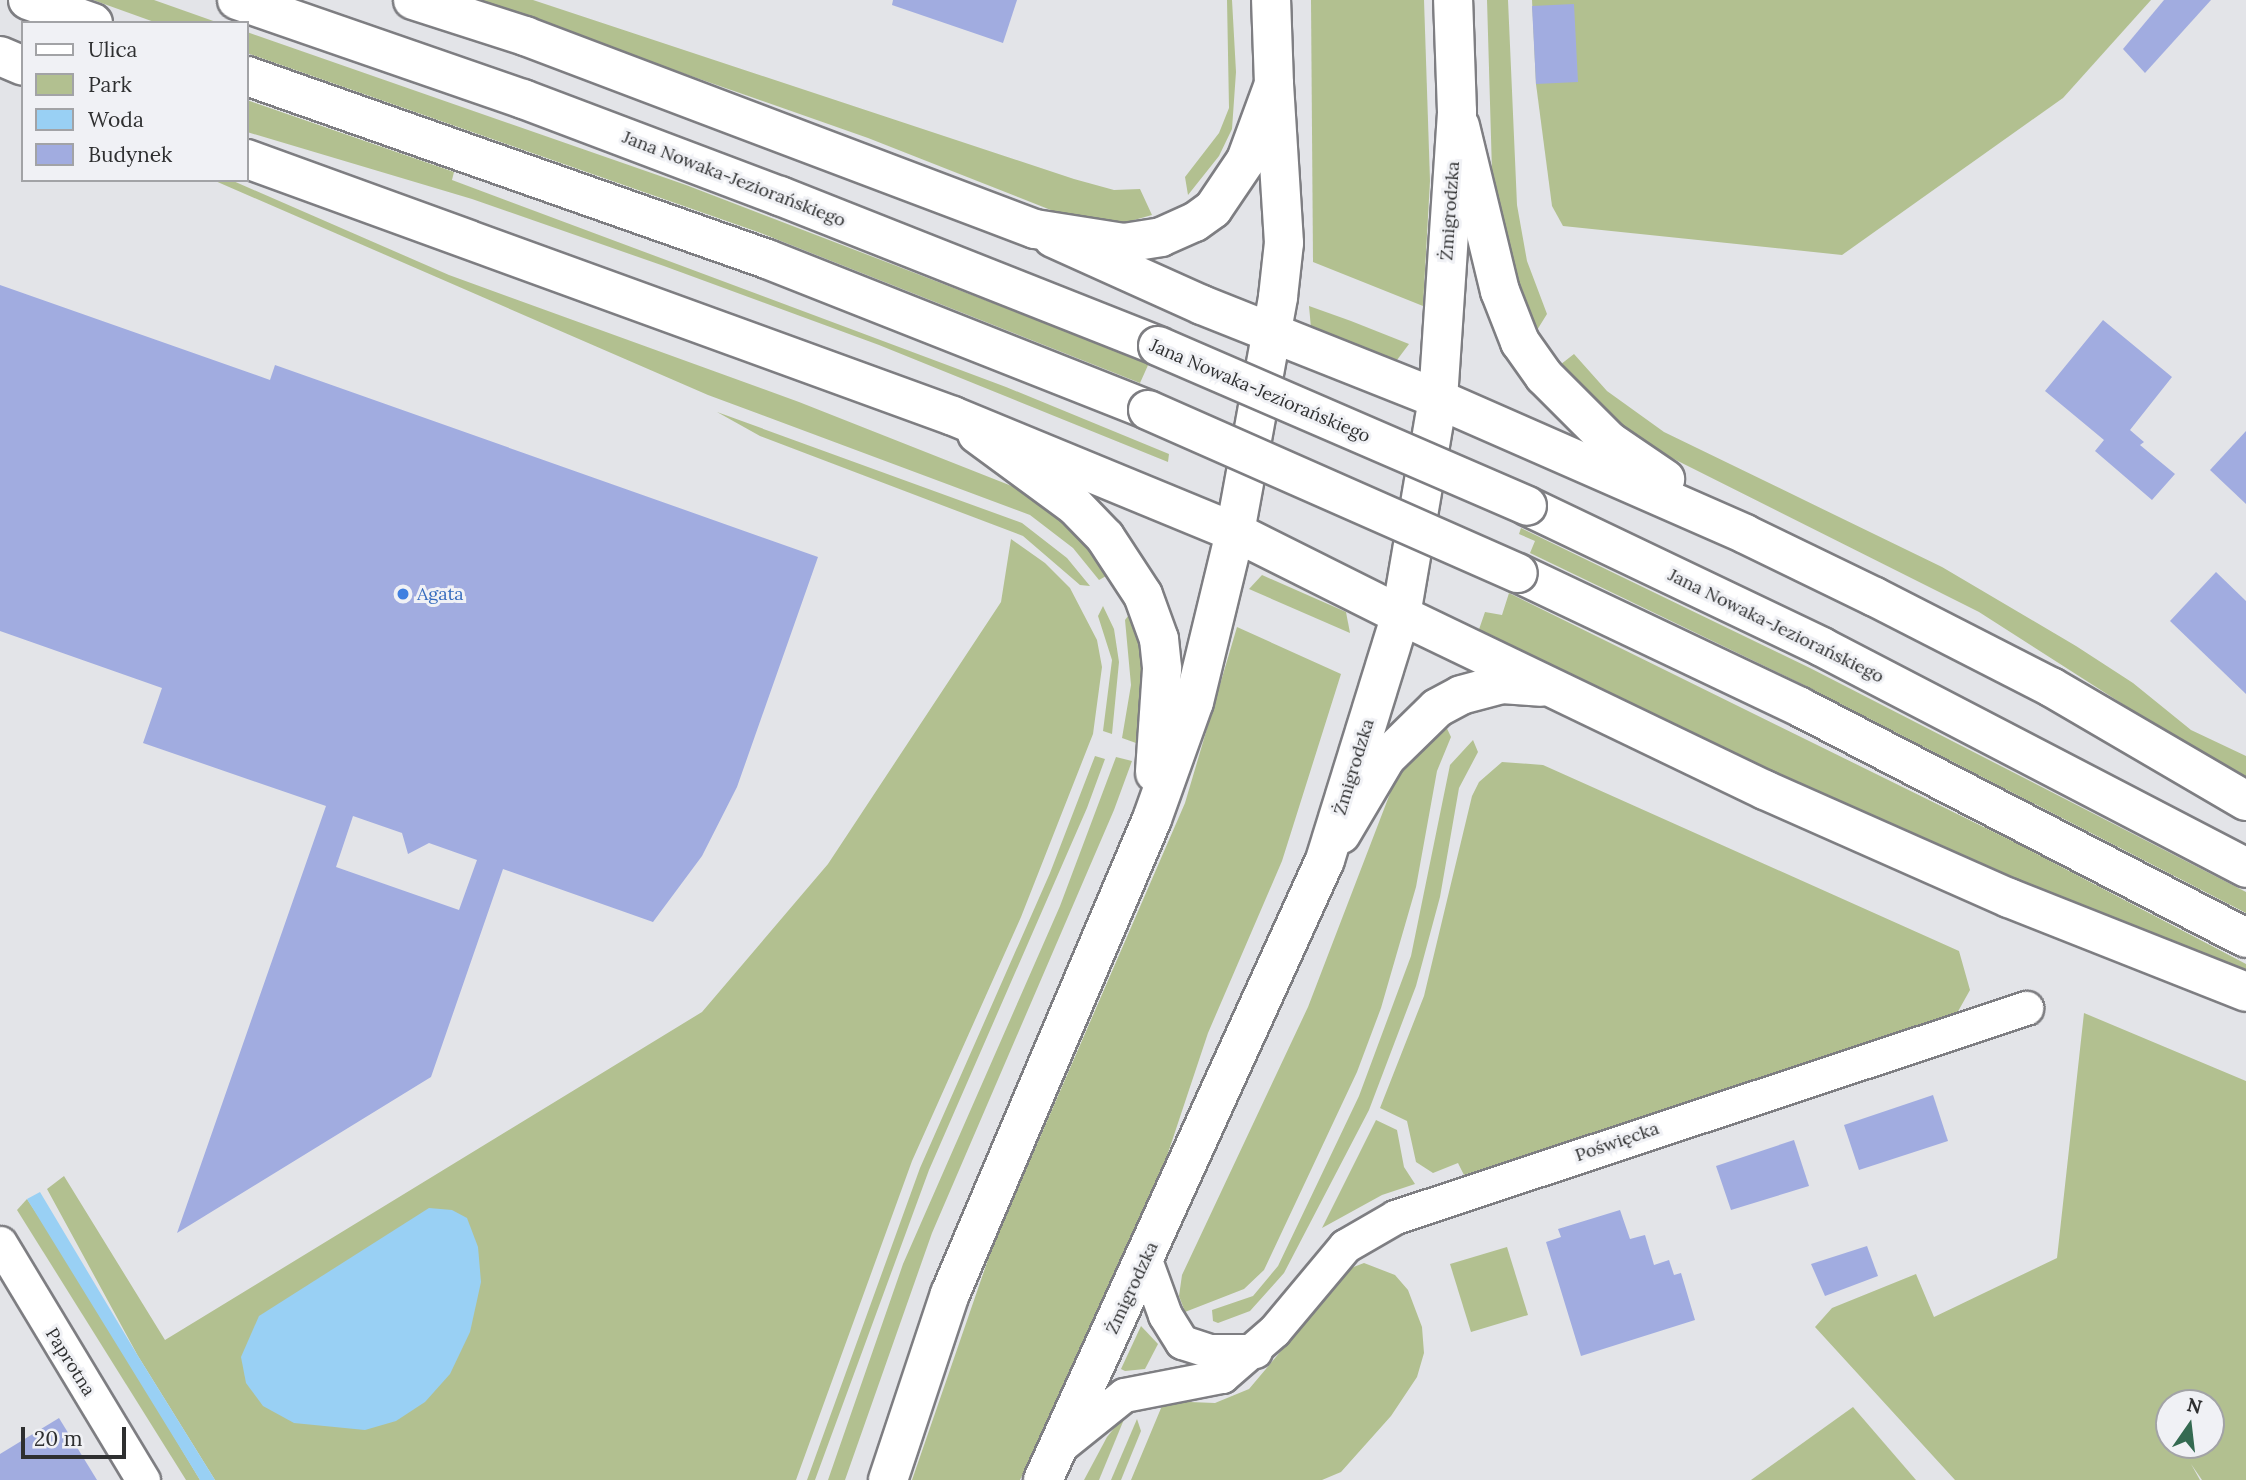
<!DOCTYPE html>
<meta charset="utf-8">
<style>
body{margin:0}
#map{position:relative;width:2246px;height:1480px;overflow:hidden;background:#e3e4e8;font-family:Lora,serif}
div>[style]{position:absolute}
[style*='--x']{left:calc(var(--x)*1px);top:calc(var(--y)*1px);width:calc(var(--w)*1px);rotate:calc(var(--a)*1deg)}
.green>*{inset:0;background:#b2c090}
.water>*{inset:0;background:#99d0f4}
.building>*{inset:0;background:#a1ace0}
.roads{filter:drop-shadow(2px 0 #7e7e82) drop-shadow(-2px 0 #7e7e82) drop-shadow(0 2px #7e7e82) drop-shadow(0 -2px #7e7e82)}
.minor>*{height:33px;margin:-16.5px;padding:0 16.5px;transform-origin:16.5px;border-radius:16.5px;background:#fff}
.tertiary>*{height:38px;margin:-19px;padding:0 19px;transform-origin:19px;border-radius:19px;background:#fff}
.secondary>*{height:38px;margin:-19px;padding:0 19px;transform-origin:19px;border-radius:19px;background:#fff}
.primary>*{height:38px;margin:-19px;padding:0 19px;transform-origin:19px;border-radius:19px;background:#fff}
.bridges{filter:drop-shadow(2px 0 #7e7e82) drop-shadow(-2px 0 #7e7e82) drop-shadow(0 2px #7e7e82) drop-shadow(0 -2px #7e7e82)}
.tertiary-bridge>*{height:38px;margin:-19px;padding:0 19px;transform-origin:19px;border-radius:19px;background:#fff}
.dots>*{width:19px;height:19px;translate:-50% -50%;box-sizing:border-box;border:4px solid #f0f1f5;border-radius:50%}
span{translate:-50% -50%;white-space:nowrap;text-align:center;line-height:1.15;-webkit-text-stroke:6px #f0f1f5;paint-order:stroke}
.street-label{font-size:18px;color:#2e2f30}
.shop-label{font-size:18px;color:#366cbe}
.left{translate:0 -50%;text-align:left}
.legend{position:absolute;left:21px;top:21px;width:228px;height:161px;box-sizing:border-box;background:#f0f1f5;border:2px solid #a2a3a6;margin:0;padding:9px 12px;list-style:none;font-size:21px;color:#2e2f30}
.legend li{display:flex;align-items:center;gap:14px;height:35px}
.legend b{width:35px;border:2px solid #a2a3a6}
.north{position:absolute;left:2155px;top:1389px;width:70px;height:70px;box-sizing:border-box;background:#f0f1f5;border:2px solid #a2a3a6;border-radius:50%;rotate:14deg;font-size:19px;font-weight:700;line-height:28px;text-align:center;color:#2e2f30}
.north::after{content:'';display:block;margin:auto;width:24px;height:32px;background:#346a51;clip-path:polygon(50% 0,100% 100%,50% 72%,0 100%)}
.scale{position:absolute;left:21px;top:1427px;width:105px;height:32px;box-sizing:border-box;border:4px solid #2e2f30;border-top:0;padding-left:9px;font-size:21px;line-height:24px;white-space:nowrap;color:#2e2f30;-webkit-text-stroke:5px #f0f1f5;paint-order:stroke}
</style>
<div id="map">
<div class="green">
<i style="clip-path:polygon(93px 0,154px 0,219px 23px,157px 23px)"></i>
<i style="clip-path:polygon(474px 0,533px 0,1074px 179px,1114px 190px,1140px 189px,1152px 215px,1127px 222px,1066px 216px,868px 138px)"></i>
<i style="clip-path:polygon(1227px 0,1232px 0,1236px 72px,1232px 129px,1219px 156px,1188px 195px,1185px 177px,1219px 133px,1229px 108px)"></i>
<i style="clip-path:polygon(1311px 0,1424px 0,1430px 181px,1423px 306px,1313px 262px)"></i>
<i style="clip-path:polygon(1487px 0,1508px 0,1517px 205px,1527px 261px,1547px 314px,1534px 335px,1493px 206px)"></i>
<i style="clip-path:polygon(1532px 0,2151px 0,2063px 98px,1842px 255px,1563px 226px,1552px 206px,1536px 84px)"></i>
<i style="clip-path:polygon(247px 32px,686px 185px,1149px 363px,1140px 383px,758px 232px,247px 53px)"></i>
<i style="clip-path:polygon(247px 100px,454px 172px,452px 180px,1006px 387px,1169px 454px,1168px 462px,879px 345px,664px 266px,472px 199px,247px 132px)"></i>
<i style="clip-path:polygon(213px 180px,231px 180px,449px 275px,799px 402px,1022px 490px,1054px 508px,1115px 571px,1099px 580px,1073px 548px,1030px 515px,708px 395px)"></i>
<i style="clip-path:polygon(1309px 306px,1351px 321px,1409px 344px,1397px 360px,1311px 328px)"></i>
<i style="clip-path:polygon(1574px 354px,1607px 391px,1664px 432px,1942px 567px,2076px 646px,2133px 683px,2191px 730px,2246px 756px,2246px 783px,1979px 612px,1630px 437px,1556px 368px)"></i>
<i style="clip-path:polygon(717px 412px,1022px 523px,1067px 558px,1090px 586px,1080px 585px,1023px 536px,760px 436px)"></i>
<i style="clip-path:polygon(1521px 528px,1810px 668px,2246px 892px,2246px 913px,1806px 686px,1530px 553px,1535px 541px,1519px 534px)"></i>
<i style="clip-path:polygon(1011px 539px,1045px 563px,1070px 588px,1097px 640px,1102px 667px,1093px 734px,1021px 917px,912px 1161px,796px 1480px,215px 1480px,138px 1356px,47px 1189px,64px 1176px,165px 1340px,702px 1012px,828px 864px,1001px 602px)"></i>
<i style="clip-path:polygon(1262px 575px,1346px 612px,1350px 633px,1249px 589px)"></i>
<i style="clip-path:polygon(1509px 593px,2016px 843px,2246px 964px,2246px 976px,1998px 877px,1475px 641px,1485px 612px,1502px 615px)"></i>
<i style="clip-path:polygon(1103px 606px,1114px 629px,1119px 662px,1112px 734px,1103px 731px,1112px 660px,1098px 616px)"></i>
<i style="clip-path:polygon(1134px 608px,1146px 667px,1136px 743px,1122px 738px,1131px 685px,1125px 620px)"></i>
<i style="clip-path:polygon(1237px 627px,1341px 674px,1282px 861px,1208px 1033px,1161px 1174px,1020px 1480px,912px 1480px,992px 1248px,1185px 803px)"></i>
<i style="clip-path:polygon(1443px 720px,1451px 737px,1437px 771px,1416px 887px,1381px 1008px,1357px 1072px,1264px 1270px,1244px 1289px,1185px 1312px,1179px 1296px,1182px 1275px,1308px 1007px,1399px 770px)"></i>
<i style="clip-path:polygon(1473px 740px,1478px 752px,1459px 788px,1440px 897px,1416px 986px,1369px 1110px,1284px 1273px,1250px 1311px,1218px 1323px,1213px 1321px,1212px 1310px,1253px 1296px,1278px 1266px,1359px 1096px,1411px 956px,1450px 765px)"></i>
<i style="clip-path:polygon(1095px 756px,1105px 759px,1087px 808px,929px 1170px,815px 1480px,807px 1480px,920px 1168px,1050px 873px)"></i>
<i style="clip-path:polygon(1116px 757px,1132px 761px,1114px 810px,932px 1233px,845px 1480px,828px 1480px,903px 1264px,1060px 906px)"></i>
<i style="clip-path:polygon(1502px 762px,1543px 765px,1959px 951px,1970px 990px,1956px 1015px,1464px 1175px,1458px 1163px,1433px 1173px,1416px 1162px,1407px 1121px,1380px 1108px,1424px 996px,1472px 796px,1479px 782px)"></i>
<i style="clip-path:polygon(evenodd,2084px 1013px,2246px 1081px,2246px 1480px,2202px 1480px,2191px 1464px,2200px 1480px,1955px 1480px,1815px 1327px,1832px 1308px,1916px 1274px,1934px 1317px,2057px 1258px,2084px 1013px,2169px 1403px,2211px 1403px,2211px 1445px,2169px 1445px,2169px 1403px)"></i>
<i style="clip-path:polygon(1376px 1120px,1397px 1130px,1404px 1167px,1415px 1184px,1382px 1195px,1322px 1228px)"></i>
<i style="clip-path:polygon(27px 1199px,74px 1270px,200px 1480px,186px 1480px,17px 1210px)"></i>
<i style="clip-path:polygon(1507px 1247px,1528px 1315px,1471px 1332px,1450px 1264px)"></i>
<i style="clip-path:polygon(1364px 1263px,1395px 1275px,1408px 1290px,1422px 1327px,1424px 1353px,1417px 1377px,1391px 1416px,1341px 1472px,1322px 1480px,1131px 1480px,1164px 1401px,1215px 1403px,1249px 1389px,1351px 1268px)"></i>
<i style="clip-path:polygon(1141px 1326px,1158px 1344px,1145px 1369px,1125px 1371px,1121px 1369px)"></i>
<i style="clip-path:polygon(1853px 1407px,1916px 1480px,1751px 1480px)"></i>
<i style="clip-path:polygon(1127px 1412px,1099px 1480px,1084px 1480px,1107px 1437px)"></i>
<i style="clip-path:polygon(1137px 1419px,1141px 1431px,1121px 1480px,1111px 1480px)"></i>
</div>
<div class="water">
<i style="clip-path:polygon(40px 1192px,138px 1356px,215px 1480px,200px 1480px,27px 1199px)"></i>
<i style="clip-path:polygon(429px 1208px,452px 1210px,467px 1218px,478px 1247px,481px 1282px,470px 1332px,450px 1374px,425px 1402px,396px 1421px,365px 1430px,294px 1423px,263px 1406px,246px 1383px,241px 1357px,259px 1316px)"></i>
</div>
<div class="building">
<i style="clip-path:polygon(893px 0,1017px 0,1003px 43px,892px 5px)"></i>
<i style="clip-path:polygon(2164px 0,2211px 0,2145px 73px,2123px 49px)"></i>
<i style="clip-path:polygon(1574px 4px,1578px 82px,1536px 84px,1532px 6px)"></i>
<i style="clip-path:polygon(evenodd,0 285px,270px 380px,275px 365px,818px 557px,737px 787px,702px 856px,653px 922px,503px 869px,431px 1077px,177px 1233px,326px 806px,143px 743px,162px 688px,0 631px,0 285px,353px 816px,402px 833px,408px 854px,429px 843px,477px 860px,459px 910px,336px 867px,353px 816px)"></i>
<i style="clip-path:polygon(2103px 320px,2172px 377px,2130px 430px,2144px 442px,2140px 445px,2175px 474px,2152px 500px,2095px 451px,2104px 440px,2045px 391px)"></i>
<i style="clip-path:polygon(2246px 431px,2246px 504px,2210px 470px)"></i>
<i style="clip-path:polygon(2216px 572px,2246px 601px,2246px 694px,2170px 621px)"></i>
<i style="clip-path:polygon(1933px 1095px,1948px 1141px,1859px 1170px,1844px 1125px)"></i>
<i style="clip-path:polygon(1794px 1140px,1809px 1186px,1731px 1210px,1716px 1166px)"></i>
<i style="clip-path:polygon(1620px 1210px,1630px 1239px,1645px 1235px,1654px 1265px,1669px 1260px,1674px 1275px,1681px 1273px,1695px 1320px,1581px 1356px,1546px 1242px,1561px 1237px,1558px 1229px)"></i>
<i style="clip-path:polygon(1867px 1246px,1878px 1276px,1825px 1296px,1811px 1264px)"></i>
<i style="clip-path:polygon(59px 1418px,97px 1480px,0 1480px,0 1454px)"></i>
</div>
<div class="roads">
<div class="minor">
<i style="--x:0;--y:1243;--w:277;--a:58.9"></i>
<i style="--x:1145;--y:1260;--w:59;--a:70"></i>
<i style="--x:1165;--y:1315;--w:32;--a:58"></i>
<i style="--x:1182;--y:1342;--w:28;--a:18"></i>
<i style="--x:1209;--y:1351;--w:46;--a:0"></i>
<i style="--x:1059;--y:1447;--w:83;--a:-38.7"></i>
<i style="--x:1124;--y:1395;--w:100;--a:-11"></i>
<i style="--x:1222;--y:1376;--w:69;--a:-40.9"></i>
<i style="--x:1274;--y:1331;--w:111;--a:-50.1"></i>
<i style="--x:1345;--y:1246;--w:58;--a:-30.1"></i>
<i style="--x:1395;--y:1217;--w:665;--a:-18.33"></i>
</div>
<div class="tertiary">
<i style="--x:28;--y:0;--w:69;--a:19.5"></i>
<i style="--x:237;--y:0;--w:303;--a:19.1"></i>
<i style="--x:523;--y:99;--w:275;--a:20.7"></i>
<i style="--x:780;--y:196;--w:407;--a:21.6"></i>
<i style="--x:247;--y:76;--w:551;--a:19.39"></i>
<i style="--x:767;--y:259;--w:410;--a:21.6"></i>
<i style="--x:1460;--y:126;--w:170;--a:76.4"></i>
<i style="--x:1500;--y:291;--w:55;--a:68.6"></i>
<i style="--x:1520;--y:342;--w:42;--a:54.8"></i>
<i style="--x:1544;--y:376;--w:92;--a:45"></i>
<i style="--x:1609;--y:441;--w:68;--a:34.2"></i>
<i style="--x:1438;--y:399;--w:335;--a:23.7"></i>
<i style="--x:1745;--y:534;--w:144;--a:25.9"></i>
<i style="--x:1875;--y:597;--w:198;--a:27.1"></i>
<i style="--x:2051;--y:687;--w:226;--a:30.3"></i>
<i style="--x:1527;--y:506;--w:327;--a:25.5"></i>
<i style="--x:1822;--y:647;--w:478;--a:27.5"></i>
<i style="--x:1518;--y:573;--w:312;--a:25.4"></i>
<i style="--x:1800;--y:707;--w:502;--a:27.38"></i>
<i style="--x:1401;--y:615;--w:404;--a:25.7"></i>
<i style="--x:1765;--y:790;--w:267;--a:23.9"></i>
<i style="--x:2009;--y:898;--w:255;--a:21.6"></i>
<i style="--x:1341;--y:834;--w:88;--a:-59.4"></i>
<i style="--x:1386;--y:758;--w:71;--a:-44.4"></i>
<i style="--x:1437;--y:708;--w:27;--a:-28"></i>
<i style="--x:1461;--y:695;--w:42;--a:-15"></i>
<i style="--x:1502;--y:684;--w:39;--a:4"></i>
</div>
<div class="secondary">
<i style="--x:1053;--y:238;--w:163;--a:24.2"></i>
<i style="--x:1202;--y:305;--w:254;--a:21.7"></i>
<i style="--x:977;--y:434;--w:122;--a:36.3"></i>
<i style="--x:1075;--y:506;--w:43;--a:45.9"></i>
<i style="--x:1105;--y:537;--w:69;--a:56.8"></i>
<i style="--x:1143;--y:595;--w:47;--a:70"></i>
<i style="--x:1159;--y:639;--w:30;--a:84"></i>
<i style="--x:1162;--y:669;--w:104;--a:93.9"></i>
<i style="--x:888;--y:1480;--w:196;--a:-71.6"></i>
<i style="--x:950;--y:1294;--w:516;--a:-66.96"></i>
<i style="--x:1152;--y:819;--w:124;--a:-70.3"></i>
<i style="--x:1194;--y:702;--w:175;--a:-76.4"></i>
<i style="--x:1235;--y:532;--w:239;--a:-79.6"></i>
<i style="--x:1278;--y:297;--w:54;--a:-83.7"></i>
<i style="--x:1284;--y:243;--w:159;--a:-93.6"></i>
<i style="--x:1043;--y:1480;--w:681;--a:-65.54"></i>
<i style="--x:1325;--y:860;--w:257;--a:-72.8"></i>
</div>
<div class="primary">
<i style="--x:413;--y:0;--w:118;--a:17.8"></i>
<i style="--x:525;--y:36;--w:545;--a:20.73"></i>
<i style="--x:1035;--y:229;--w:90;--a:8.9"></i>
<i style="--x:1124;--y:243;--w:37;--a:-9"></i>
<i style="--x:1161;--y:237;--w:37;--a:-24"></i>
<i style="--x:1195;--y:222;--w:22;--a:-36"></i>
<i style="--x:1213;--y:209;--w:59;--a:-56"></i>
<i style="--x:1246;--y:160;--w:81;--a:-69.8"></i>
<i style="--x:1274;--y:84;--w:84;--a:-92"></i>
<i style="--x:0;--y:56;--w:25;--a:23"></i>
<i style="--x:247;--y:159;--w:751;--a:20"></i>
<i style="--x:953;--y:416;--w:305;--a:22.4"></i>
<i style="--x:1235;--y:532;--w:186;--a:26.6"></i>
<i style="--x:1401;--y:615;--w:219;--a:-80.3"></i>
<i style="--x:1438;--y:399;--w:288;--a:-86.2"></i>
<i style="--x:1457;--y:112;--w:112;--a:-92"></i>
</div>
</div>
<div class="bridges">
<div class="tertiary-bridge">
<i style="--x:1158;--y:346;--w:402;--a:23.4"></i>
<i style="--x:1148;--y:410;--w:404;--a:23.8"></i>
</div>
</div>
<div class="dots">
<i style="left:403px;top:594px;background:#3f7fe0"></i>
</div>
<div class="street-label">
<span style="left:734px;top:179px;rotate:21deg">Jana Nowaka-Jeziorańskiego</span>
<span style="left:1450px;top:211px;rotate:-86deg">Żmigrodzka</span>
<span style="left:1260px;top:391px;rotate:23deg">Jana Nowaka-Jeziorańskiego</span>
<span style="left:1776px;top:626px;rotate:26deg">Jana Nowaka-Jeziorańskiego</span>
<span style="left:1354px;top:767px;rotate:-73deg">Żmigrodzka</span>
<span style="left:1617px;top:1142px;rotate:-19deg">Poświęcka</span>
<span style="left:1132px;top:1288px;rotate:-65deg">Żmigrodzka</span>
<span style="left:70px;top:1362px;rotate:58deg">Paprotna</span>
</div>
<div class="shop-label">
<span class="left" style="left:417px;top:594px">Agata</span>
</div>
<ul class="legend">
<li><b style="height:9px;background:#fff"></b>Ulica</li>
<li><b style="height:19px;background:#b2c090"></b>Park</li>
<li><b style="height:19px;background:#99d0f4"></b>Woda</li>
<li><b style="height:19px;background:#a1ace0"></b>Budynek</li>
</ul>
<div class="north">N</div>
<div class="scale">20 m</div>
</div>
